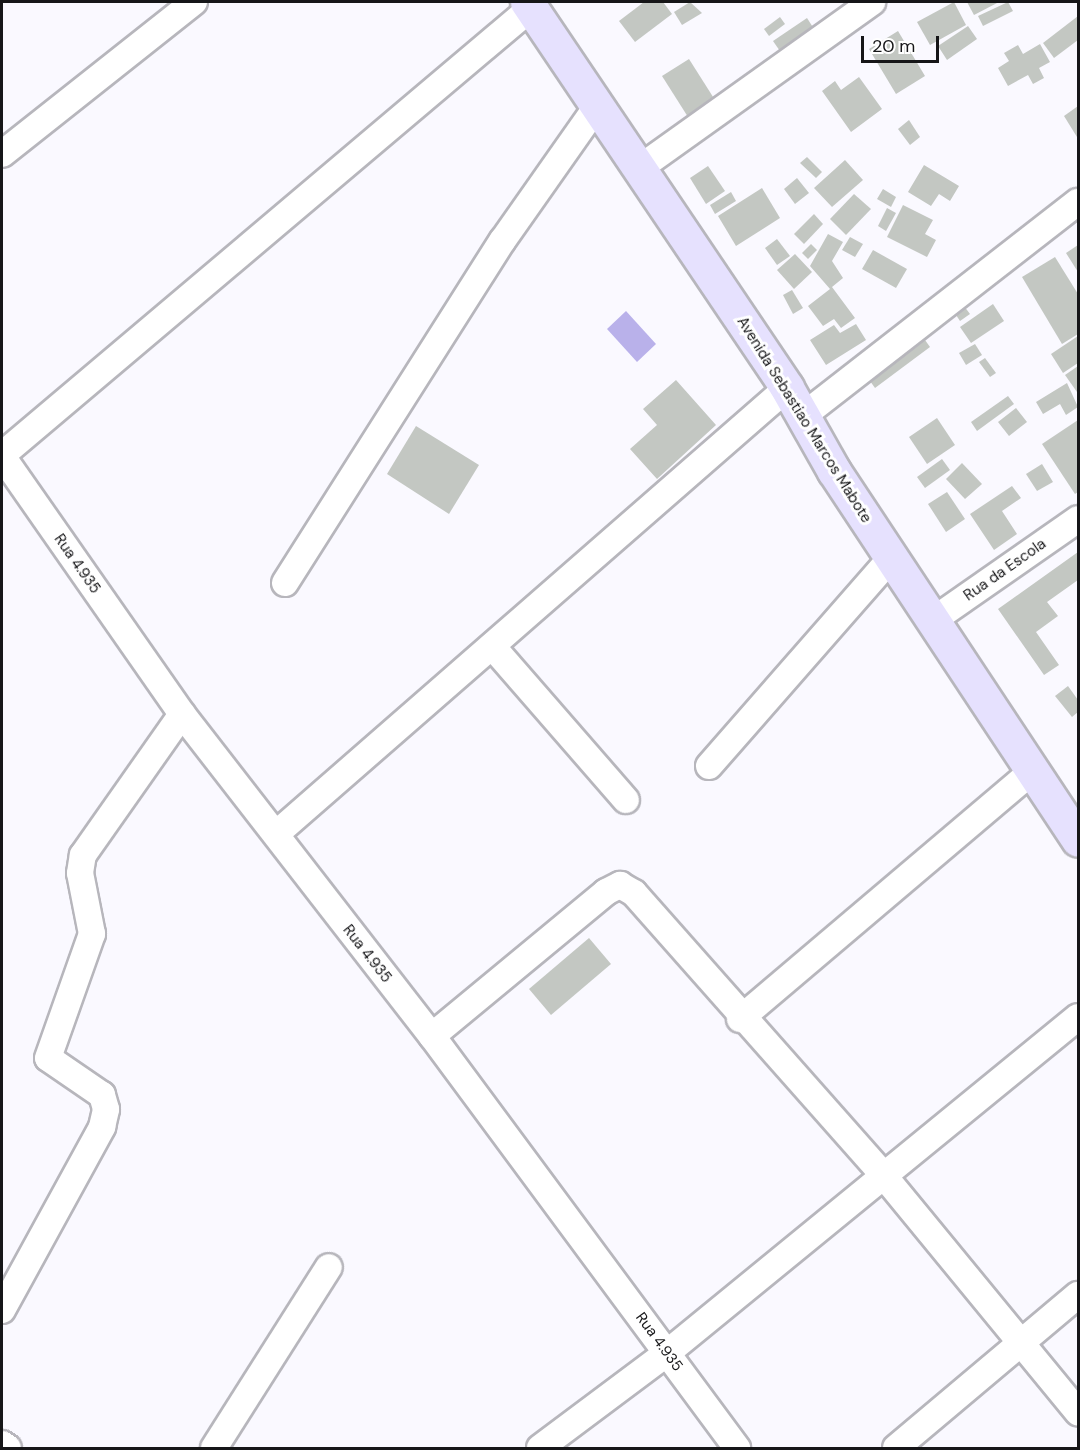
<!DOCTYPE html>
<style>
body{margin:0}
#map{position:relative;width:1080px;height:1450px;overflow:hidden;background:#faf9ff;font-family:"DM Sans",sans-serif}
div>[style]{position:absolute}
[style*='--x']{left:calc(var(--x)*1px);top:calc(var(--y)*1px);width:calc(var(--w)*1px);rotate:calc(var(--a)*1deg)}
.water>*{inset:0;background:#b9b1ea}
.building>*{inset:0;background:#c3c7c2}
.roads{filter:drop-shadow(2px 0 #b7b6bc) drop-shadow(-2px 0 #b7b6bc) drop-shadow(0 2px #b7b6bc) drop-shadow(0 -2px #b7b6bc)}
.street>*{height:26px;margin:-13px;padding:0 13px;transform-origin:13px;border-radius:13px;background:#fff}
.secondary>*{height:33px;margin:-16.5px;padding:0 16.5px;transform-origin:16.5px;border-radius:16.5px;background:#e6e1fe}
span{translate:-50% -50%;white-space:nowrap;text-align:center;line-height:1.15;-webkit-text-stroke:6px #fff;paint-order:stroke}
.street-label{font-size:15px;color:#161618}
.frame{position:absolute;inset:0;border:3px solid #161618;pointer-events:none}
.scale{position:absolute;left:861px;top:36px;width:78px;height:27px;box-sizing:border-box;border:3px solid #161618;border-top:0;padding-left:8px;font-size:18px;line-height:21px;white-space:nowrap;color:#161618;-webkit-text-stroke:4px #fff;paint-order:stroke}
</style>
<div id="map">
<div class="water">
<i style="clip-path:polygon(626px 311px,656px 344px,637px 362px,607px 329px)"></i>
</div>
<div class="building">
<i style="clip-path:polygon(644px 2px,663px 2px,672px 14px,635px 42px,619px 21px)"></i>
<i style="clip-path:polygon(690px 2px,702px 13px,682px 25px,674px 12px)"></i>
<i style="clip-path:polygon(954px 2px,966px 25px,930px 45px,917px 22px)"></i>
<i style="clip-path:polygon(967px 2px,999px 2px,974px 15px)"></i>
<i style="clip-path:polygon(1008px 2px,1013px 11px,983px 26px,978px 16px)"></i>
<i style="clip-path:polygon(1078px 16px,1078px 40px,1054px 58px,1043px 43px)"></i>
<i style="clip-path:polygon(780px 17px,785px 24px,769px 36px,764px 29px)"></i>
<i style="clip-path:polygon(807px 18px,816px 32px,782px 54px,773px 41px)"></i>
<i style="clip-path:polygon(968px 26px,977px 39px,947px 60px,938px 46px)"></i>
<i style="clip-path:polygon(898px 31px,925px 76px,896px 94px,869px 49px)"></i>
<i style="clip-path:polygon(1040px 44px,1050px 62px,1039px 68px,1044px 78px,1033px 84px,1028px 75px,1008px 86px,998px 68px,1009px 61px,1004px 53px,1018px 45px,1023px 54px)"></i>
<i style="clip-path:polygon(689px 59px,715px 100px,688px 117px,662px 76px)"></i>
<i style="clip-path:polygon(859px 77px,882px 109px,851px 132px,822px 91px,835px 81px,841px 90px)"></i>
<i style="clip-path:polygon(1078px 106px,1078px 136px,1077px 137px,1064px 116px)"></i>
<i style="clip-path:polygon(909px 120px,920px 137px,910px 145px,898px 129px)"></i>
<i style="clip-path:polygon(807px 157px,822px 172px,816px 178px,800px 163px)"></i>
<i style="clip-path:polygon(845px 160px,863px 180px,832px 207px,814px 188px)"></i>
<i style="clip-path:polygon(924px 165px,959px 186px,950px 201px,939px 194px,931px 206px,908px 192px)"></i>
<i style="clip-path:polygon(708px 166px,725px 191px,706px 204px,690px 178px)"></i>
<i style="clip-path:polygon(797px 178px,809px 193px,795px 204px,784px 189px)"></i>
<i style="clip-path:polygon(762px 188px,780px 218px,736px 246px,718px 216px)"></i>
<i style="clip-path:polygon(883px 189px,896px 197px,891px 207px,877px 199px)"></i>
<i style="clip-path:polygon(731px 192px,736px 201px,715px 214px,710px 205px)"></i>
<i style="clip-path:polygon(854px 194px,871px 209px,846px 235px,830px 219px)"></i>
<i style="clip-path:polygon(903px 205px,933px 220px,925px 234px,936px 240px,927px 257px,887px 237px)"></i>
<i style="clip-path:polygon(887px 208px,896px 213px,886px 231px,878px 226px)"></i>
<i style="clip-path:polygon(814px 214px,823px 224px,804px 244px,794px 234px)"></i>
<i style="clip-path:polygon(828px 234px,843px 242px,832px 261px,843px 278px,832px 287px,855px 318px,841px 328px,834px 319px,823px 326px,808px 306px,830px 289px,810px 266px)"></i>
<i style="clip-path:polygon(850px 237px,863px 244px,855px 257px,842px 250px)"></i>
<i style="clip-path:polygon(777px 239px,790px 256px,777px 265px,765px 248px)"></i>
<i style="clip-path:polygon(811px 244px,817px 250px,808px 259px,802px 253px)"></i>
<i style="clip-path:polygon(1078px 245px,1078px 272px,1066px 253px)"></i>
<i style="clip-path:polygon(873px 250px,907px 269px,896px 288px,862px 269px)"></i>
<i style="clip-path:polygon(795px 254px,812px 272px,794px 289px,777px 270px)"></i>
<i style="clip-path:polygon(1055px 257px,1078px 294px,1078px 334px,1062px 344px,1022px 277px)"></i>
<i style="clip-path:polygon(792px 290px,803px 308px,793px 314px,783px 295px)"></i>
<i style="clip-path:polygon(961px 302px,970px 314px,960px 321px,952px 309px)"></i>
<i style="clip-path:polygon(993px 304px,1004px 321px,971px 343px,960px 327px)"></i>
<i style="clip-path:polygon(856px 324px,866px 340px,826px 365px,810px 340px,834px 325px,840px 333px)"></i>
<i style="clip-path:polygon(920px 333px,930px 347px,875px 388px,865px 374px)"></i>
<i style="clip-path:polygon(1078px 336px,1078px 363px,1063px 373px,1051px 354px)"></i>
<i style="clip-path:polygon(975px 344px,982px 355px,966px 365px,959px 353px)"></i>
<i style="clip-path:polygon(985px 358px,996px 373px,990px 377px,979px 362px)"></i>
<i style="clip-path:polygon(1078px 366px,1078px 391px,1077px 392px,1065px 375px)"></i>
<i style="clip-path:polygon(676px 380px,716px 425px,657px 479px,630px 449px,657px 425px,643px 409px)"></i>
<i style="clip-path:polygon(1067px 383px,1078px 407px,1066px 415px,1060px 404px,1043px 414px,1036px 402px)"></i>
<i style="clip-path:polygon(1008px 396px,1014px 404px,977px 431px,971px 422px)"></i>
<i style="clip-path:polygon(1016px 408px,1027px 422px,1009px 436px,998px 422px)"></i>
<i style="clip-path:polygon(937px 418px,955px 445px,927px 464px,909px 437px)"></i>
<i style="clip-path:polygon(1078px 420px,1078px 492px,1075px 494px,1042px 444px)"></i>
<i style="clip-path:polygon(416px 426px,479px 465px,449px 514px,387px 474px)"></i>
<i style="clip-path:polygon(942px 459px,950px 470px,925px 488px,917px 477px)"></i>
<i style="clip-path:polygon(962px 463px,982px 484px,965px 499px,946px 479px)"></i>
<i style="clip-path:polygon(1042px 464px,1053px 482px,1037px 491px,1026px 474px)"></i>
<i style="clip-path:polygon(1012px 486px,1021px 498px,1002px 511px,1017px 534px,994px 550px,970px 514px)"></i>
<i style="clip-path:polygon(947px 492px,965px 519px,946px 532px,928px 504px)"></i>
<i style="clip-path:polygon(1078px 552px,1078px 580px,1047px 602px,1058px 616px,1036px 632px,1059px 665px,1044px 675px,998px 609px)"></i>
<i style="clip-path:polygon(1068px 686px,1078px 700px,1078px 712px,1072px 717px,1055px 696px)"></i>
<i style="clip-path:polygon(589px 938px,611px 964px,551px 1015px,529px 989px)"></i>
</div>
<div class="roads">
<div class="street">
<i style="--x:2;--y:154;--w:245;--a:-38.4"></i>
<i style="--x:641;--y:167;--w:284;--a:-35.5"></i>
<i style="--x:804;--y:415;--w:347;--a:-37.9"></i>
<i style="--x:2;--y:455;--w:693;--a:-40.2"></i>
<i style="--x:2;--y:456;--w:315;--a:55.1"></i>
<i style="--x:182;--y:714;--w:408;--a:52.2"></i>
<i style="--x:432;--y:1036;--w:513;--a:53.49"></i>
<i style="--x:285;--y:583;--w:406;--a:-57.6"></i>
<i style="--x:503;--y:240;--w:165;--a:-54.9"></i>
<i style="--x:932;--y:621;--w:178;--a:-34.9"></i>
<i style="--x:492;--y:646;--w:204;--a:49"></i>
<i style="--x:709;--y:766;--w:276;--a:-48.8"></i>
<i style="--x:276;--y:834;--w:678;--a:-41.11"></i>
<i style="--x:740;--y:1019;--w:383;--a:-40.3"></i>
<i style="--x:432;--y:1036;--w:226;--a:-39.6"></i>
<i style="--x:606;--y:892;--w:16;--a:-27"></i>
<i style="--x:620;--y:885;--w:16;--a:30"></i>
<i style="--x:634;--y:893;--w:378;--a:48.5"></i>
<i style="--x:884;--y:1176;--w:306;--a:50.6"></i>
<i style="--x:2;--y:1310;--w:209;--a:-61.3"></i>
<i style="--x:102;--y:1127;--w:18;--a:-77"></i>
<i style="--x:106;--y:1109;--w:15;--a:-106"></i>
<i style="--x:102;--y:1095;--w:65;--a:-145.6"></i>
<i style="--x:48;--y:1058;--w:132;--a:-70.5"></i>
<i style="--x:92;--y:934;--w:62;--a:-101.1"></i>
<i style="--x:80;--y:873;--w:18;--a:-81"></i>
<i style="--x:83;--y:855;--w:172;--a:-54.9"></i>
<i style="--x:2;--y:1444;--w:7;--a:34"></i>
<i style="--x:214;--y:1448;--w:214;--a:-57.6"></i>
<i style="--x:540;--y:1448;--w:159;--a:-36.8"></i>
<i style="--x:667;--y:1353;--w:531;--a:-39.27"></i>
<i style="--x:896;--y:1448;--w:238;--a:-40.1"></i>
</div>
<div class="secondary">
<i style="--x:527;--y:2;--w:465;--a:56"></i>
<i style="--x:787;--y:388;--w:95;--a:60.5"></i>
<i style="--x:834;--y:471;--w:442;--a:56.5"></i>
</div>
</div>
<div class="street-label">
<span style="left:804px;top:420px;rotate:58deg">Avenida Sebastiao Marcos Mabote</span>
<span style="left:77px;top:564px;rotate:55deg">Rua 4.935</span>
<span style="left:1005px;top:570px;rotate:-35deg">Rua da Escola</span>
<span style="left:367px;top:954px;rotate:52deg">Rua 4.935</span>
<span style="left:659px;top:1342px;rotate:54deg">Rua 4.935</span>
</div>
<div class="frame"></div>
<div class="scale">20 m</div>
</div>
